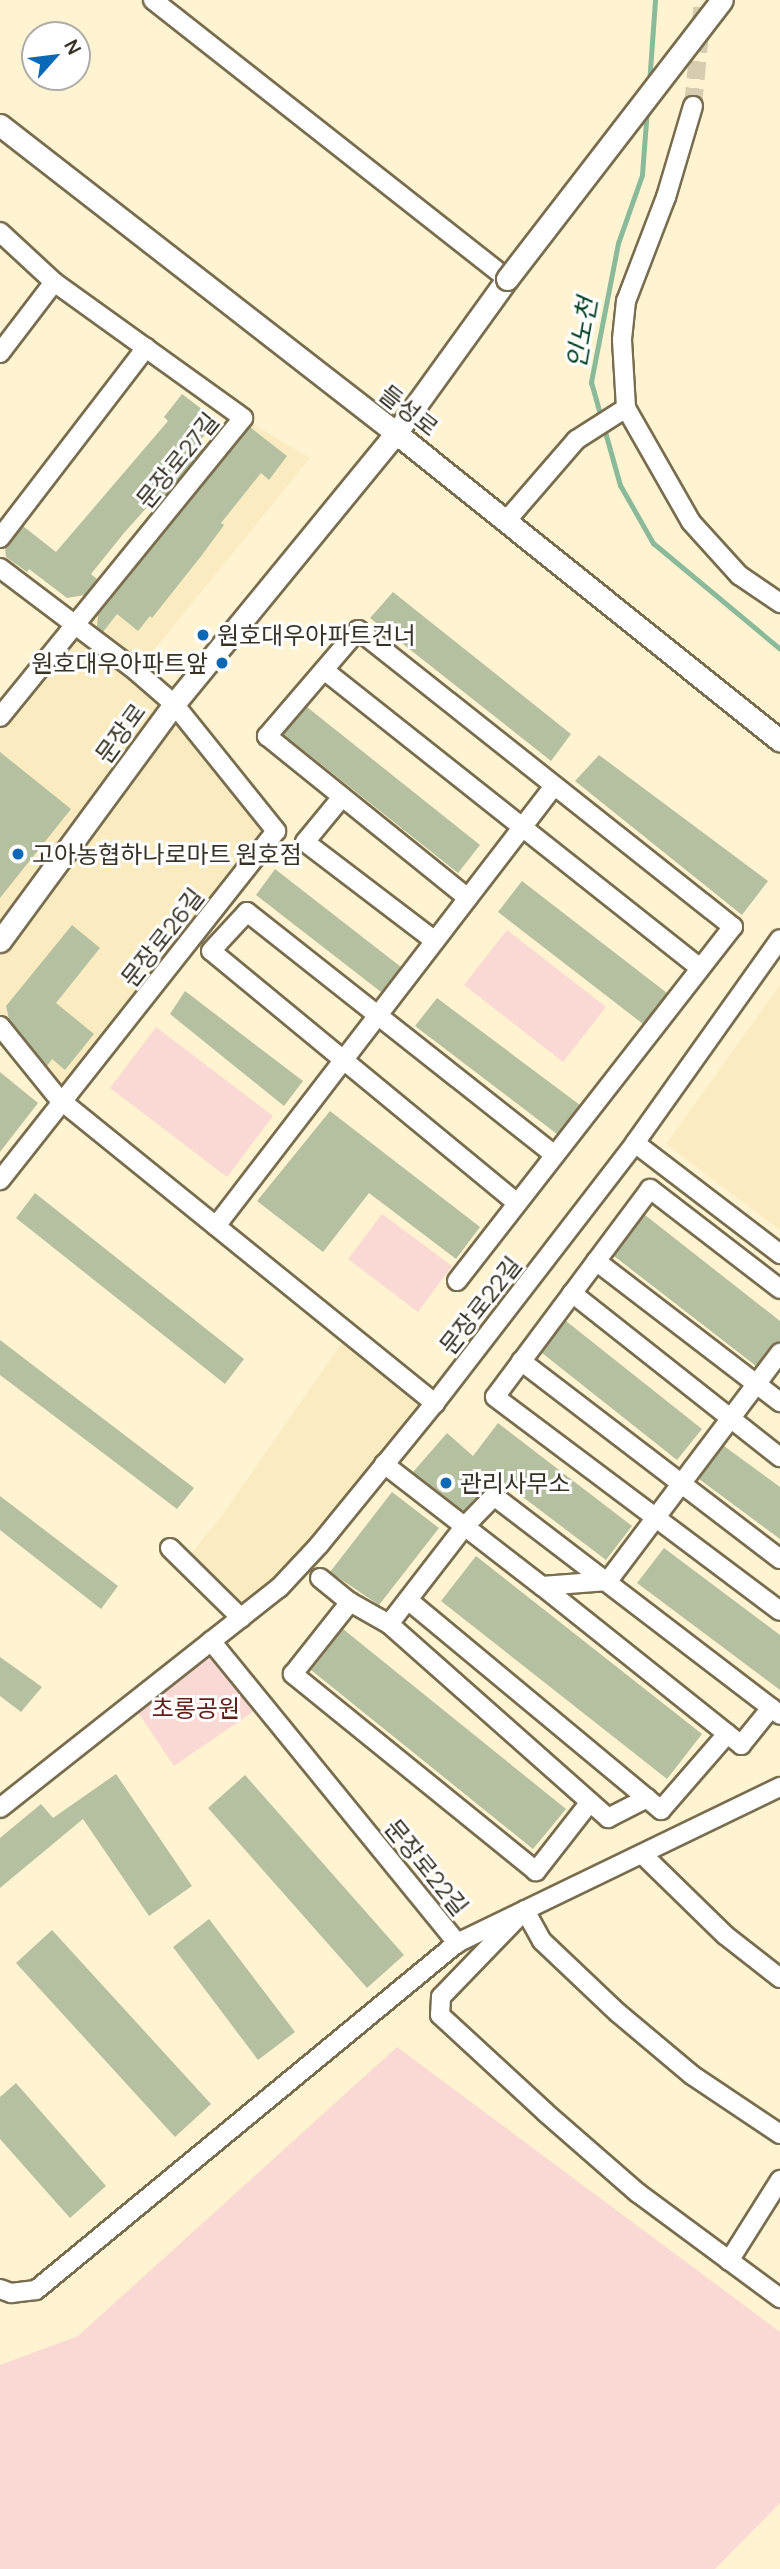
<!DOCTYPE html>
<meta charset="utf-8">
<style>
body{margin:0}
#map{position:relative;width:780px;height:2569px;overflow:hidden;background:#fff3d1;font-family:Manrope,"Noto Sans KR",sans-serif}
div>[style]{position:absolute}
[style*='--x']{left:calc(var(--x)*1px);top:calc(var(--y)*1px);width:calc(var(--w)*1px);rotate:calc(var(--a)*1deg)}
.built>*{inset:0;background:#faebc1}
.green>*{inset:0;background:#fad8d3}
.stream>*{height:5px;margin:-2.5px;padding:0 2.5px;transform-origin:2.5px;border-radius:2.5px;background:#8aba9a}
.building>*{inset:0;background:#b4c09f}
.minor-tunnel>*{height:18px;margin-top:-9px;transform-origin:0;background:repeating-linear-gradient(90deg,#d7ccaf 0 18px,transparent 0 27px)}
.roads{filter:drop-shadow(2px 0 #786d4f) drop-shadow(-2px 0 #786d4f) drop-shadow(0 2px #786d4f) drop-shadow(0 -2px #786d4f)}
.minor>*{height:18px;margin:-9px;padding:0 9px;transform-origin:9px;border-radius:9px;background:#fff}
.tertiary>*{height:21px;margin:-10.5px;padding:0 10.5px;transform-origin:10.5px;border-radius:10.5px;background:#fff}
.bridges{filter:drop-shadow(2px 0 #786d4f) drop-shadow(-2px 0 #786d4f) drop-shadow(0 2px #786d4f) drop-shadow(0 -2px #786d4f)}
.tertiary-bridge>*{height:21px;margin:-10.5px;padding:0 10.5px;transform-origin:10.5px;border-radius:10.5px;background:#fff}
.dots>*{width:19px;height:19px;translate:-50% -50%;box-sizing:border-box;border:4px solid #fff;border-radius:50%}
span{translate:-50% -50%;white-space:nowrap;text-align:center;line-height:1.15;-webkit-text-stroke:6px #fff;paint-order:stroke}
.street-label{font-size:24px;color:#373225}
.poi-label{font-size:24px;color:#373225}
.left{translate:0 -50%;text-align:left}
.right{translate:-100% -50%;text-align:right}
.park-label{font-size:24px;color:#611e19}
.water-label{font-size:26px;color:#003e20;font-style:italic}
.north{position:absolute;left:21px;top:21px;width:70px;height:70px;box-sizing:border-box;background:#fff;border:2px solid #afada8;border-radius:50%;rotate:62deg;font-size:19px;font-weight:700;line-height:28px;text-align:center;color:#373225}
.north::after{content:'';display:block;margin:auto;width:24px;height:32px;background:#0a69b6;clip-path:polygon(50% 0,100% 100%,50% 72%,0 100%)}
</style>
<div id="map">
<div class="built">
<i style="clip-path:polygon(243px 418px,310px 458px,137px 671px,276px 831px,62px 1101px,0 1025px,0 717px)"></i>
<i style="clip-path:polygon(780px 985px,780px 1230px,666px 1144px)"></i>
<i style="clip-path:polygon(348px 1334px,435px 1403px,319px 1545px,241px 1618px,184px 1562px,223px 1514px)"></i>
</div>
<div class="green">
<i style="clip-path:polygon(507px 930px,606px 1007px,563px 1062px,464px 985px)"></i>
<i style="clip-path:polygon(156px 1027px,273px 1116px,227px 1177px,110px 1088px)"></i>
<i style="clip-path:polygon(382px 1214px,452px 1266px,418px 1312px,348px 1259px)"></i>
<i style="clip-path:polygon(210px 1651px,254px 1711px,174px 1766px,137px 1711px)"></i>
<i style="clip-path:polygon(397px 2047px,780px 2332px,780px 2503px,715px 2569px,0 2569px,0 2365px,78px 2336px)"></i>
</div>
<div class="stream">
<i style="--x:649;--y:84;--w:84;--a:-85.9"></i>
<i style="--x:647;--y:108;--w:67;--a:94.3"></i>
<i style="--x:642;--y:175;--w:72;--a:109.4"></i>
<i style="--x:618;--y:243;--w:142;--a:101"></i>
<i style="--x:591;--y:382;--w:107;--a:74.3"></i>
<i style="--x:620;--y:485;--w:67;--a:60.4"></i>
<i style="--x:653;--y:543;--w:165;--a:39.8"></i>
</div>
<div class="building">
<i style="clip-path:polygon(182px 394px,216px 420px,197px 445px,203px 450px,155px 508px,150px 504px,124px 533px,91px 574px,97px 579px,85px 595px,67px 598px,29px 569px,27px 572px,6px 557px,5px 548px,23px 526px,56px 552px,168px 421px,164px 417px)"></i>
<i style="clip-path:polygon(250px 427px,287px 456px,269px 480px,261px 473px,221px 523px,224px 525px,202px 555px,152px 618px,150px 616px,138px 631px,117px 614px,103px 632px,97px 627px,98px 615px)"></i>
<i style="clip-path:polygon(393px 592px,571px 734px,551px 761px,370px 618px)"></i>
<i style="clip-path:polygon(307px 707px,480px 845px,458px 873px,283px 734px)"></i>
<i style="clip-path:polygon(0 752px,71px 809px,0 898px)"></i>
<i style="clip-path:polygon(599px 755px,768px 881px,742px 915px,575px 781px)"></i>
<i style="clip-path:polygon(275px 869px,401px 967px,381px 992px,256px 895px)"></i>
<i style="clip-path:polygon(522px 881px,667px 993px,643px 1024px,498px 912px)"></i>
<i style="clip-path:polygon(72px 925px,100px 948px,56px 1003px,94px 1034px,65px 1070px,52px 1059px,47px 1066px,9px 1019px,6px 1006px)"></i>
<i style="clip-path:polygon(185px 991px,303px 1081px,284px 1106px,170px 1014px)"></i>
<i style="clip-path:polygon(437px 998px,580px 1105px,557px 1134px,415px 1026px)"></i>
<i style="clip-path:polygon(0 1072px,38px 1103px,0 1152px)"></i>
<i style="clip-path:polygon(330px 1111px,480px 1227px,456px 1259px,369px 1193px,323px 1252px,257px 1201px)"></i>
<i style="clip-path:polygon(35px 1193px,244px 1359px,225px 1384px,16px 1218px)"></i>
<i style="clip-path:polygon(645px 1215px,780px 1321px,780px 1342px,771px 1346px,756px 1366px,614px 1256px)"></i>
<i style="clip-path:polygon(566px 1321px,702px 1429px,677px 1460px,542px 1353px)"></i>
<i style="clip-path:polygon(0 1340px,194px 1488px,177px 1509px,0 1375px)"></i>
<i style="clip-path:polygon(498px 1423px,632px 1526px,606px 1560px,495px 1476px,464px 1511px,413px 1472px,447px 1433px,473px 1456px)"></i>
<i style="clip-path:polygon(724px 1446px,780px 1487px,780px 1539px,699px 1479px)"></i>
<i style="clip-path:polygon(392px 1492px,439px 1528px,379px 1605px,330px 1572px)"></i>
<i style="clip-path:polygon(0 1496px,118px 1586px,101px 1609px,0 1530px)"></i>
<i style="clip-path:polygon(664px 1548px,780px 1635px,780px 1690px,637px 1583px)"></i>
<i style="clip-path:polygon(476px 1556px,702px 1734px,667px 1779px,441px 1601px)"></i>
<i style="clip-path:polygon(343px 1629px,566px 1809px,533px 1849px,311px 1670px)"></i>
<i style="clip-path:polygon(0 1657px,42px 1687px,21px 1712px,0 1696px)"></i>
<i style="clip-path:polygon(116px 1774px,192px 1886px,149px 1916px,83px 1819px,0 1888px,0 1838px,41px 1804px,53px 1818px)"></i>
<i style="clip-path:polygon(245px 1775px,404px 1955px,367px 1988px,208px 1808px)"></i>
<i style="clip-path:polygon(209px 1919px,295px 2032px,258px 2060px,173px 1947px)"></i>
<i style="clip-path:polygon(52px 1930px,211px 2104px,175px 2137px,16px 1963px)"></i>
<i style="clip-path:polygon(16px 2083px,106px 2186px,70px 2218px,0 2139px,0 2097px)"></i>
</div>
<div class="minor-tunnel">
<i style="--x:693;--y:106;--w:106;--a:-84.6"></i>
</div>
<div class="roads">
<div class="minor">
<i style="--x:153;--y:0;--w:451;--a:38.2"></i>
<i style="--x:693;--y:106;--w:95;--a:106.5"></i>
<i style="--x:666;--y:197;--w:111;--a:111"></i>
<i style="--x:626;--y:301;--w:39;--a:96"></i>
<i style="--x:622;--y:340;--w:68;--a:86.6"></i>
<i style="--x:626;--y:408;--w:131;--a:60.3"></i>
<i style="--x:691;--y:522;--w:72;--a:47.8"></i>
<i style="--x:739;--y:575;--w:50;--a:34.3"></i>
<i style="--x:0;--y:232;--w:74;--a:42.8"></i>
<i style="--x:54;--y:282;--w:233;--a:35.7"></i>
<i style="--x:243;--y:418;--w:385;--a:129.1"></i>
<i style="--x:0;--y:353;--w:89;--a:-52.7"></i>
<i style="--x:507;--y:520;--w:106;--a:-49.2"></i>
<i style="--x:576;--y:440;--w:59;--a:-32.6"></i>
<i style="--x:0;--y:538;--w:240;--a:-52.5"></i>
<i style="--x:0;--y:568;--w:171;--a:37.1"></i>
<i style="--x:136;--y:671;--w:50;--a:41"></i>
<i style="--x:174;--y:704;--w:163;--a:51.2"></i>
<i style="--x:276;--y:831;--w:445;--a:128.3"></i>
<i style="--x:324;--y:670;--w:480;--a:38.4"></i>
<i style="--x:342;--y:797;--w:58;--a:129.4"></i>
<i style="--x:305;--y:842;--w:163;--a:37.3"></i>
<i style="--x:0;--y:1026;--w:94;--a:51.1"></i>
<i style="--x:59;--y:1099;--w:484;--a:39"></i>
<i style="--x:635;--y:1143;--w:183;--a:37.4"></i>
<i style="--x:517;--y:1203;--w:396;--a:-140.5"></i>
<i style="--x:211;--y:951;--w:53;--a:-47.3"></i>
<i style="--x:247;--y:912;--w:392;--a:38.3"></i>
<i style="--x:216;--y:1226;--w:555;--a:-52.47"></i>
<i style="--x:596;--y:1261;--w:232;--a:37.5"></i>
<i style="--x:457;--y:1281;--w:449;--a:-52.1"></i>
<i style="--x:733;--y:927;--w:478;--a:-141.6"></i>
<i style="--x:358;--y:630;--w:140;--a:130.6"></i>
<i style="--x:267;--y:736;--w:258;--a:38.9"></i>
<i style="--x:780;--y:1289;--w:164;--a:-142.4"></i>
<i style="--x:650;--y:1189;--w:259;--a:126.7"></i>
<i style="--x:495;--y:1397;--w:356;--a:36.9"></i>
<i style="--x:572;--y:1293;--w:265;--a:38.3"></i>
<i style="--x:521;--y:1361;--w:326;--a:37.4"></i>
<i style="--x:384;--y:1464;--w:200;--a:37.7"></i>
<i style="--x:542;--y:1586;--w:66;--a:-4.3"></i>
<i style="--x:608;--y:1581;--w:286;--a:-53"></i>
<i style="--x:170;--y:1548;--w:100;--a:44.6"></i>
<i style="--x:320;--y:1578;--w:38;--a:39"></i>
<i style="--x:542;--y:1586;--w:255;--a:38.6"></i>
<i style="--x:741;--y:1745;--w:48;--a:-51"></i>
<i style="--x:408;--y:1600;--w:329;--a:39.7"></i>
<i style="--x:661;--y:1810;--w:101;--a:-49"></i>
<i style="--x:389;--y:1624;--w:123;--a:-52.3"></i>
<i style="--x:464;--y:1527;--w:43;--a:-45.9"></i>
<i style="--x:494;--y:1496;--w:360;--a:37.4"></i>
<i style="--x:211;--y:1641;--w:390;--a:50.8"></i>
<i style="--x:457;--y:1943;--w:359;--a:-25.8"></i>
<i style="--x:590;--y:1802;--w:88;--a:128"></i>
<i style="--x:536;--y:1871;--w:313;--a:-141"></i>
<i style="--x:293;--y:1674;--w:92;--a:-51.6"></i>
<i style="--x:350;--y:1602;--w:45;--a:29.4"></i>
<i style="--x:389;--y:1624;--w:293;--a:41.5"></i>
<i style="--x:608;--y:1818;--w:44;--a:-27.1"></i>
<i style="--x:0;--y:1808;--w:355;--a:-38.3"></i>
<i style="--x:279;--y:1588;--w:59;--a:-47.1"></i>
<i style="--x:319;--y:1545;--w:183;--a:-50.8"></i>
<i style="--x:435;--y:1403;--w:328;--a:-52.4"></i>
<i style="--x:635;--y:1143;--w:250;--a:-54.6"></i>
<i style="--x:642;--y:1854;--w:116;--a:44.3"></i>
<i style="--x:725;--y:1935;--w:70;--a:38"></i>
<i style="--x:780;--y:2134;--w:106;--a:-146.2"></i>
<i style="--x:692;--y:2075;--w:97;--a:-140"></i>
<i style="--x:618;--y:2013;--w:105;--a:-136.5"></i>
<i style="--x:542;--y:1941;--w:35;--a:-119"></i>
<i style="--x:525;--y:1910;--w:121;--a:134"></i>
<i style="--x:441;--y:1997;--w:18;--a:93"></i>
<i style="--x:440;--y:2015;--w:143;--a:42.7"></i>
<i style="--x:545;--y:2112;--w:123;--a:41.1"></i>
<i style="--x:638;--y:2193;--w:177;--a:36.5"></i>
<i style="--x:729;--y:2261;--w:96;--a:-57.8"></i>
<i style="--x:0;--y:2289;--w:12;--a:20"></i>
<i style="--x:11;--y:2293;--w:25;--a:-7"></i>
<i style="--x:36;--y:2290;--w:546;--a:-39.5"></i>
</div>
<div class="tertiary">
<i style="--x:0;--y:125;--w:502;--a:37.87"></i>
<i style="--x:396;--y:433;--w:492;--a:38.7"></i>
<i style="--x:0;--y:941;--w:294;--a:-53.7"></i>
<i style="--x:174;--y:704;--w:350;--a:-50.7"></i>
<i style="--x:396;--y:433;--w:190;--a:-54.2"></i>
</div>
</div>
<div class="bridges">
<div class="tertiary-bridge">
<i style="--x:507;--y:279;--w:352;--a:-52.4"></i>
</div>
</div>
<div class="dots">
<i style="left:203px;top:635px;background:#0a69b6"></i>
<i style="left:222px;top:663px;background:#0a69b6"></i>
<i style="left:18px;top:854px;background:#0a69b6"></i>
<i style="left:446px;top:1483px;background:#0a69b6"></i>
</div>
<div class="street-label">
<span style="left:409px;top:410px;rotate:38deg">들성로</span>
<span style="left:177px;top:460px;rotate:-51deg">문장로27길</span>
<span style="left:120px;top:733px;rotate:-54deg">문장로</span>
<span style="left:162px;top:937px;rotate:-52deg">문장로26길</span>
<span style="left:480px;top:1305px;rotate:-52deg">문장로22길</span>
<span style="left:427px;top:1867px;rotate:51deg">문장로22길</span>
</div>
<div class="poi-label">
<span class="left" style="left:217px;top:635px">원호대우아파트건너</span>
<span class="right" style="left:208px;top:663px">원호대우아파트앞</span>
<span class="left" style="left:32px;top:854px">고아농협하나로마트 원호점</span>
<span class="left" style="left:460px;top:1483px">관리사무소</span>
</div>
<div class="park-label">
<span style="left:196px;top:1708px">초롱공원</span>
</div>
<div class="water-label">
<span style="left:582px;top:333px;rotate:-80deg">인노천</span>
</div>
<div class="north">N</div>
</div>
